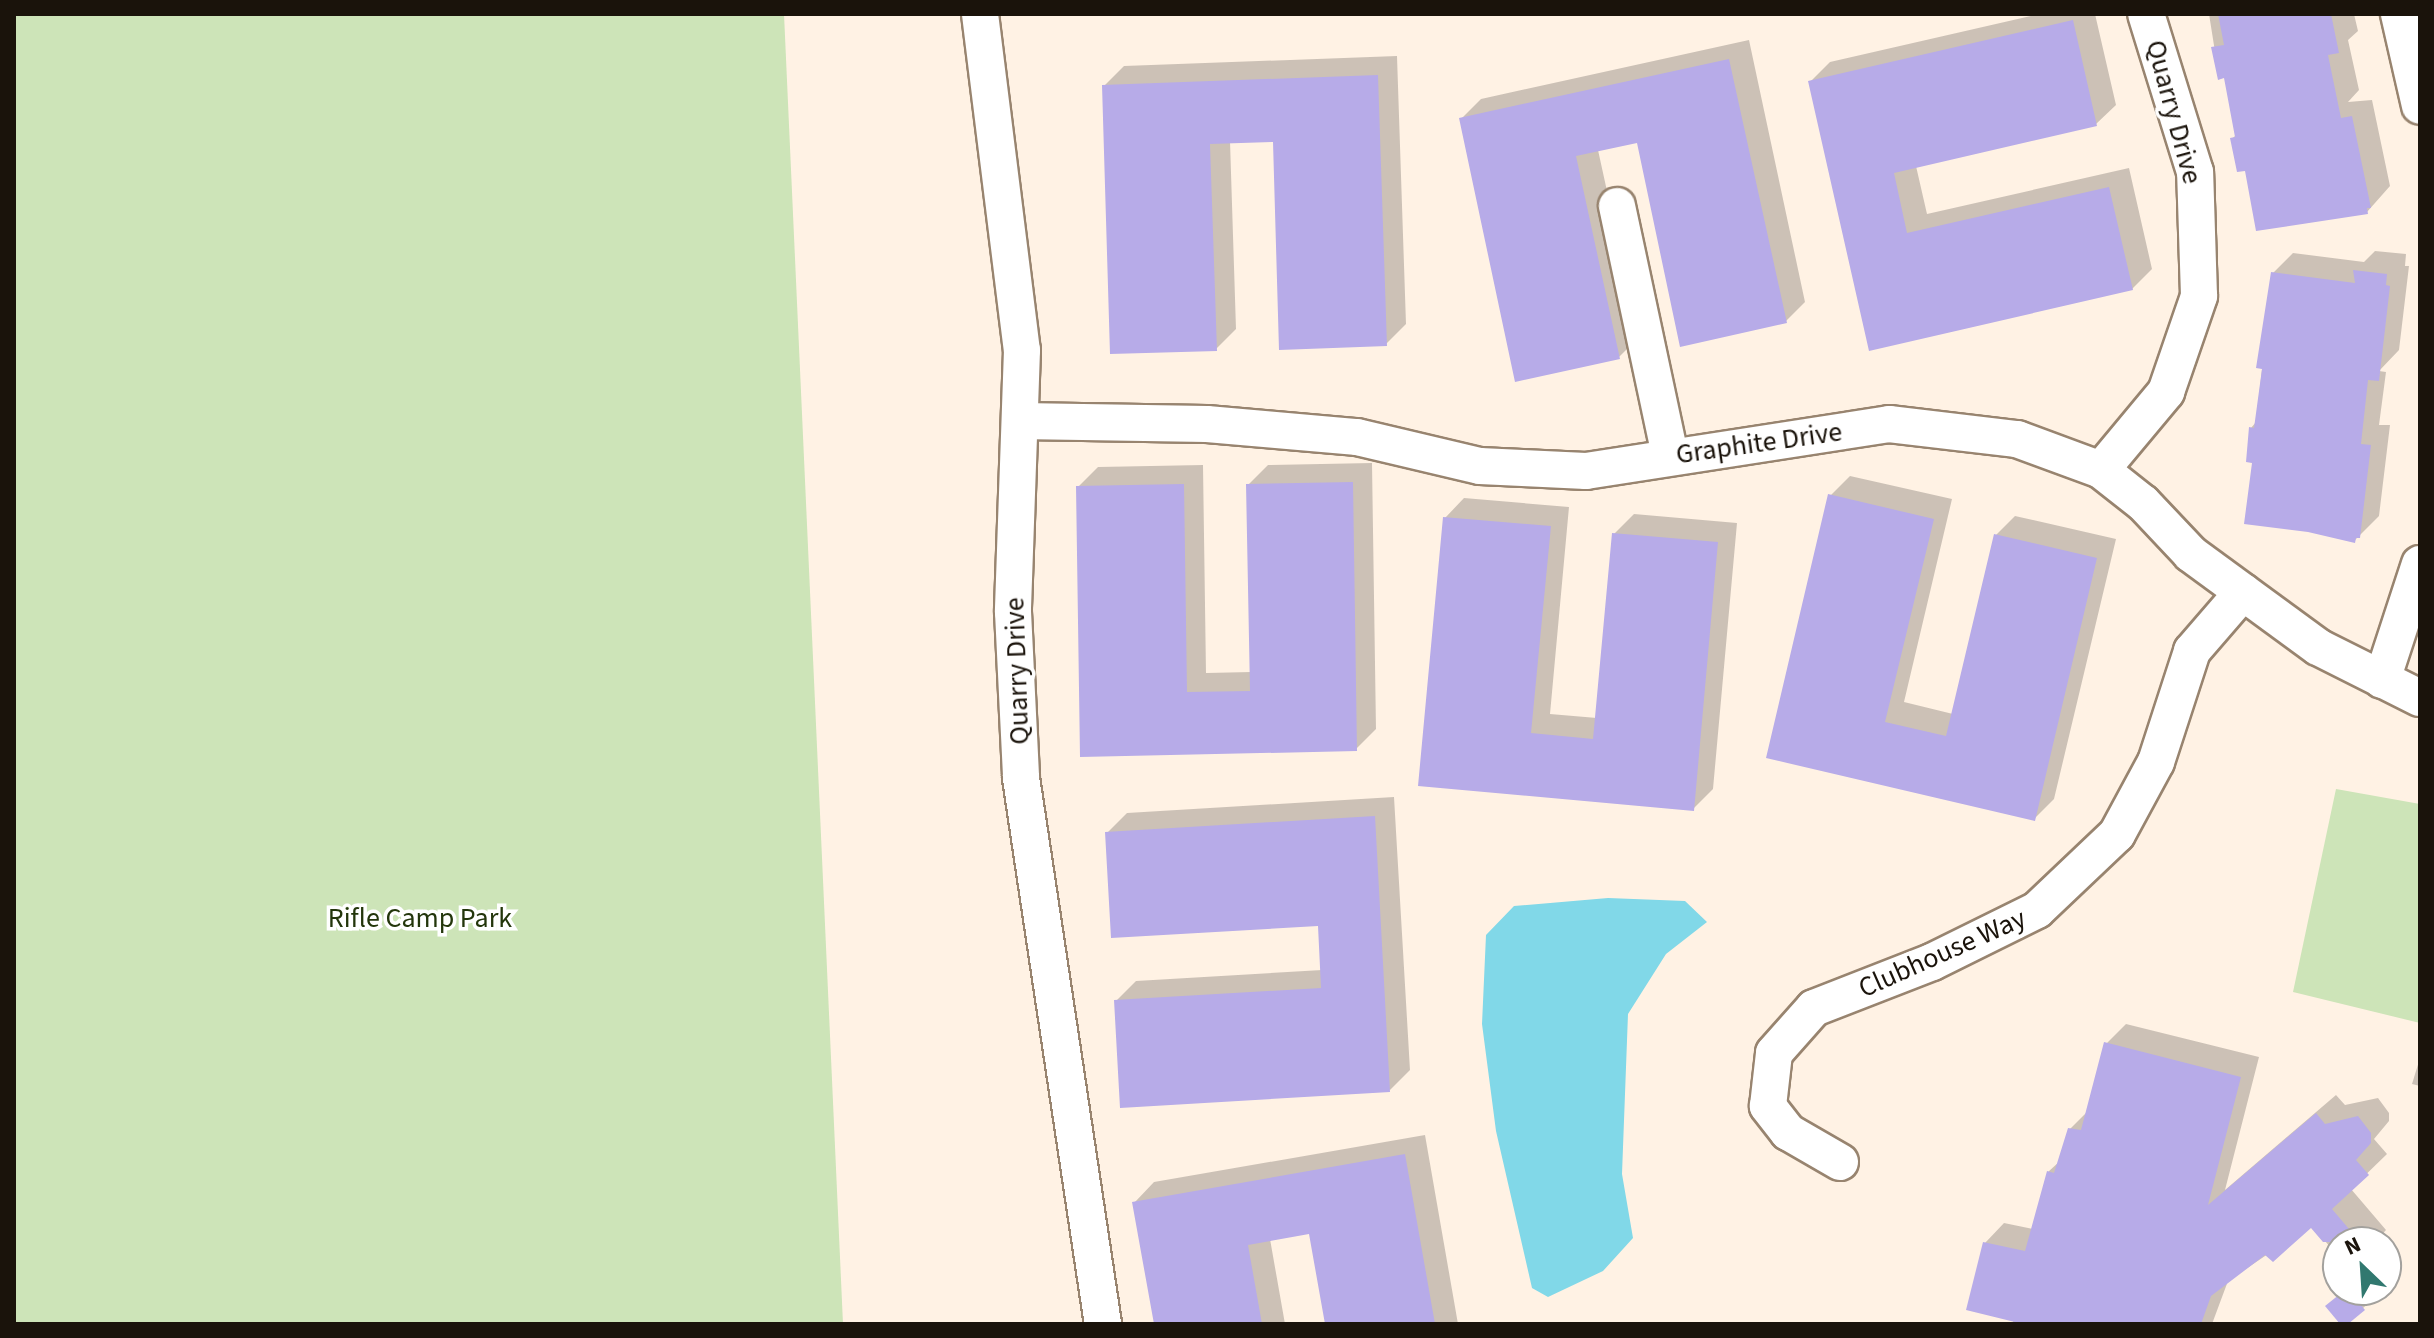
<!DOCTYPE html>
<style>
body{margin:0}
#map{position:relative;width:2434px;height:1338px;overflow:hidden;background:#fff2e4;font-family:"Source Sans 3",sans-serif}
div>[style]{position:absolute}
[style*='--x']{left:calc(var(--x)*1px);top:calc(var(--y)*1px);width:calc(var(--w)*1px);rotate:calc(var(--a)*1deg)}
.green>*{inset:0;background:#cde4b8}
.water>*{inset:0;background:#81d8e8}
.shadow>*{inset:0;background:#0003}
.building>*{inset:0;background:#b7abe8}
.roads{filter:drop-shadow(2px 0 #98846f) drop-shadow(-2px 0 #98846f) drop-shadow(0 2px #98846f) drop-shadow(0 -2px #98846f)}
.minor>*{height:36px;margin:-18px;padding:0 18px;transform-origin:18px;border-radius:18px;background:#fff}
span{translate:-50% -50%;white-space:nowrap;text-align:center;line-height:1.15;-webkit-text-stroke:7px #fff;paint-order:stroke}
.street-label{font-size:28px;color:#1a130b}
.park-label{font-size:28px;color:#23360b}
.frame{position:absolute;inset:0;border:16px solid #1a130b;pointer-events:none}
.north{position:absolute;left:2322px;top:1226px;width:80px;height:80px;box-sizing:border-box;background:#fff;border:2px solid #a3a19d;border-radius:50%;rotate:335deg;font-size:22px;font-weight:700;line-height:32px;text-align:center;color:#1a130b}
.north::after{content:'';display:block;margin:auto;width:28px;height:36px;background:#31786f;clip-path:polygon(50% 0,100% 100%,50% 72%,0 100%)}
</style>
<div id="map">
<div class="green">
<i style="clip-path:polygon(14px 14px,784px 14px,843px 1324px,14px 1324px)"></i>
<i style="clip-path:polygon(2336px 789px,2420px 804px,2420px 1023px,2293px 992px)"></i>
</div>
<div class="water">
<i style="clip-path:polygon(1608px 898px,1685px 901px,1707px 922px,1666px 954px,1628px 1014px,1622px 1174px,1633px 1238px,1603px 1271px,1548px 1297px,1532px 1288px,1496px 1131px,1482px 1024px,1486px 935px,1514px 906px)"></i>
</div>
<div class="shadow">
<i style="clip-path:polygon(2039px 14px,2095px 14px,2116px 105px,2096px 124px,1916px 166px,1927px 214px,2129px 168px,2152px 269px,2132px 289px,1871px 348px,1810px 82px,1830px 62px)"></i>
<i style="clip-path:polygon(2209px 14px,2354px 14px,2358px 31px,2348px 40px,2359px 90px,2348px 102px,2372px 100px,2390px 186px,2367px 212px,2247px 168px,2233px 138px,2237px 134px,2225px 76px,2219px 77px)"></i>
<i style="clip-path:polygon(1749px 40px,1805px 302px,1786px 321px,1638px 141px,1598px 150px,1639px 337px,1619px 357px,1461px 119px,1481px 99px)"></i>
<i style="clip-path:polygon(1397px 56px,1406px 324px,1386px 344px,1275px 140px,1230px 141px,1236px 329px,1216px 349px,1104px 86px,1124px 66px)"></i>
<i style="clip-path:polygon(2375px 251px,2406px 254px,2405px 266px,2409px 266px,2399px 350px,2379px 371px,2386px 372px,2379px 425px,2390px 425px,2379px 516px,2354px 541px,2255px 461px,2251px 428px,2256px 422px,2273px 273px,2293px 253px,2364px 262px)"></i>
<i style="clip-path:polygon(1372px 463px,1376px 729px,1356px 749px,1082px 755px,1078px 487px,1098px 467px,1203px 465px,1206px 673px,1251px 672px,1248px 485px,1268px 465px)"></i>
<i style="clip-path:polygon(1850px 476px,1952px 499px,1904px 702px,1953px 714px,1996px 535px,2015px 516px,2116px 539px,2054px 799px,2034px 819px,1768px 756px,1830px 496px)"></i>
<i style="clip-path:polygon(1464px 498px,1569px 507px,1550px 714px,1597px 718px,1614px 534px,1634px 514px,1737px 523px,1713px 789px,1693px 809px,1420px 785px,1445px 518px)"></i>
<i style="clip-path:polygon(1394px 797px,1410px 1070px,1390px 1090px,1116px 1001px,1136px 981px,1322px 970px,1320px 924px,1107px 833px,1127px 813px)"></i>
<i style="clip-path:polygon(2126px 1024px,2259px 1057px,2225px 1190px,2336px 1095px,2345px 1105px,2378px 1098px,2389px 1113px,2389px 1121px,2374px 1139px,2387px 1154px,2351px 1189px,2386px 1230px,2375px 1242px,2338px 1242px,2338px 1256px,2311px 1225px,2228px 1281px,2212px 1324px,2014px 1324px,1985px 1243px,2004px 1223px,2033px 1229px,2048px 1172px,2060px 1161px,2070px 1129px,2088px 1111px,2106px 1044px)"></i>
<i style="clip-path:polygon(2420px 1058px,2420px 1086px,2412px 1084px)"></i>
<i style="clip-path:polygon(1425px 1135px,1458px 1324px,1327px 1324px,1311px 1232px,1270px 1239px,1285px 1324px,1156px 1324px,1135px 1202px,1154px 1182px)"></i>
<i style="clip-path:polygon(2347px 1290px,2357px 1290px,2368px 1304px,2343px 1324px)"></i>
</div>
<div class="building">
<i style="clip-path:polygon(2218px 14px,2331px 14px,2339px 53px,2328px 55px,2341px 118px,2352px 116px,2371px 208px,2367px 208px,2368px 214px,2256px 231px,2245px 171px,2237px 172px,2230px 138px,2235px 137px,2224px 78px,2218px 80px,2211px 47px,2224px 45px)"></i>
<i style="clip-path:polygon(2073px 20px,2097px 126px,1894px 173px,1907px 233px,2109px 187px,2133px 290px,1869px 351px,1808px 81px)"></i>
<i style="clip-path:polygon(1729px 59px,1787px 323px,1680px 347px,1637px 143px,1576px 156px,1620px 359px,1515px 382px,1459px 118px)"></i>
<i style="clip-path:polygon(1378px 75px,1387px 346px,1279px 350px,1273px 142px,1210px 144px,1217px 351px,1110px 354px,1102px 85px)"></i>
<i style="clip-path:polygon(2353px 270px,2387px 274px,2386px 285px,2390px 286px,2379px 381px,2368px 380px,2361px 444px,2371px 445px,2360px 538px,2356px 538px,2355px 543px,2308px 532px,2244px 524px,2252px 463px,2246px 462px,2249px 427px,2254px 428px,2262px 369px,2256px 368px,2271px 272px,2355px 283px)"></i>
<i style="clip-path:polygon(1353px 482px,1357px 751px,1080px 757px,1076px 486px,1184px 484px,1187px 692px,1250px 691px,1246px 484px)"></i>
<i style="clip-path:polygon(1828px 494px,1934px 519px,1885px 722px,1946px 736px,1994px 534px,2097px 558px,2035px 821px,1766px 758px)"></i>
<i style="clip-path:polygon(1443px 517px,1551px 526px,1531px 733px,1593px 739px,1612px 533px,1718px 542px,1694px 811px,1418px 786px)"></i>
<i style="clip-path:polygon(1375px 816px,1390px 1092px,1120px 1108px,1114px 1000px,1321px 988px,1318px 926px,1111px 938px,1105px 832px)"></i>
<i style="clip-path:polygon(2104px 1042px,2241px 1077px,2208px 1205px,2316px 1113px,2325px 1124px,2358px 1116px,2371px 1133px,2371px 1143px,2356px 1160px,2369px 1175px,2332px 1209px,2360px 1242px,2323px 1242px,2311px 1228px,2273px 1262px,2265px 1255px,2211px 1296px,2201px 1324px,2023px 1324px,1966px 1310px,1983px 1242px,2025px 1251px,2047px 1171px,2054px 1173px,2068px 1128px,2081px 1130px)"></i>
<i style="clip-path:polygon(1405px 1154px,1435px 1324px,1325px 1324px,1309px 1234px,1248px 1245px,1262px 1324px,1154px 1324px,1132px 1202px)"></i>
<i style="clip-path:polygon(2345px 1290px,2349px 1290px,2365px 1310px,2348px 1324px,2340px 1324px,2325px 1306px)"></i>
</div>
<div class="roads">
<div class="minor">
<i style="--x:980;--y:14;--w:339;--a:82.9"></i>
<i style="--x:1022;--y:350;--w:262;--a:92"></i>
<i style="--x:1013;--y:612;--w:166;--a:87.2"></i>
<i style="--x:1021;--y:778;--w:552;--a:81.46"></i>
<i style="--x:2399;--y:14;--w:94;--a:77.1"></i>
<i style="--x:1617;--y:206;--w:256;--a:78"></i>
<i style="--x:1020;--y:421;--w:187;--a:0.9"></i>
<i style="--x:1207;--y:424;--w:151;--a:5"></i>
<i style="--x:1357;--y:437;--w:126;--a:13.3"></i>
<i style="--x:1480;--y:466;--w:106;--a:2.7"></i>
<i style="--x:1586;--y:471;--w:307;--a:-8.8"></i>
<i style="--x:1889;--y:424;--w:129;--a:6.7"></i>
<i style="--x:2017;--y:439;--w:90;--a:20.3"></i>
<i style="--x:2101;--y:470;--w:53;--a:38.2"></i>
<i style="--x:2143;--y:503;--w:70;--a:46.7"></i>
<i style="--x:2191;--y:554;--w:157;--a:36.2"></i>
<i style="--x:2318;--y:647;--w:114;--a:26.6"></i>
<i style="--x:2101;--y:470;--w:102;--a:-50.2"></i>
<i style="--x:2166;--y:392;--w:102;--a:-71"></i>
<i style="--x:2199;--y:296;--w:124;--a:-91.8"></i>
<i style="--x:2195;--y:172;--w:165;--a:-107.2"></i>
<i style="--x:2382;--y:680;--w:122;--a:-71.9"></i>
<i style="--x:1840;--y:1162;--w:60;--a:-150"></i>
<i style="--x:1788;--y:1132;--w:33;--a:-128"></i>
<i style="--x:1768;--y:1106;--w:53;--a:-83.5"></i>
<i style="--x:1774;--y:1053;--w:60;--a:-48.4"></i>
<i style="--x:1814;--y:1008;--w:127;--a:-21.3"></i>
<i style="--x:1932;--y:962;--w:117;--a:-26.3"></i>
<i style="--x:2037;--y:910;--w:110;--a:-43.5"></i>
<i style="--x:2117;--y:834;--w:82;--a:-61.6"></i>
<i style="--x:2156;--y:762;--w:117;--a:-72"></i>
<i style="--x:2192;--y:651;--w:78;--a:-49.2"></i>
</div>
</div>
<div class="street-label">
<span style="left:2174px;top:112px;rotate:75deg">Quarry Drive</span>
<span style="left:1759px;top:443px;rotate:-8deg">Graphite Drive</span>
<span style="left:1017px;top:671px;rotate:-92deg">Quarry Drive</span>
<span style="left:1942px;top:953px;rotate:-24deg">Clubhouse Way</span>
</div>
<div class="park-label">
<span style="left:420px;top:918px">Rifle Camp Park</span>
</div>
<div class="frame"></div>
<div class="north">N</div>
</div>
